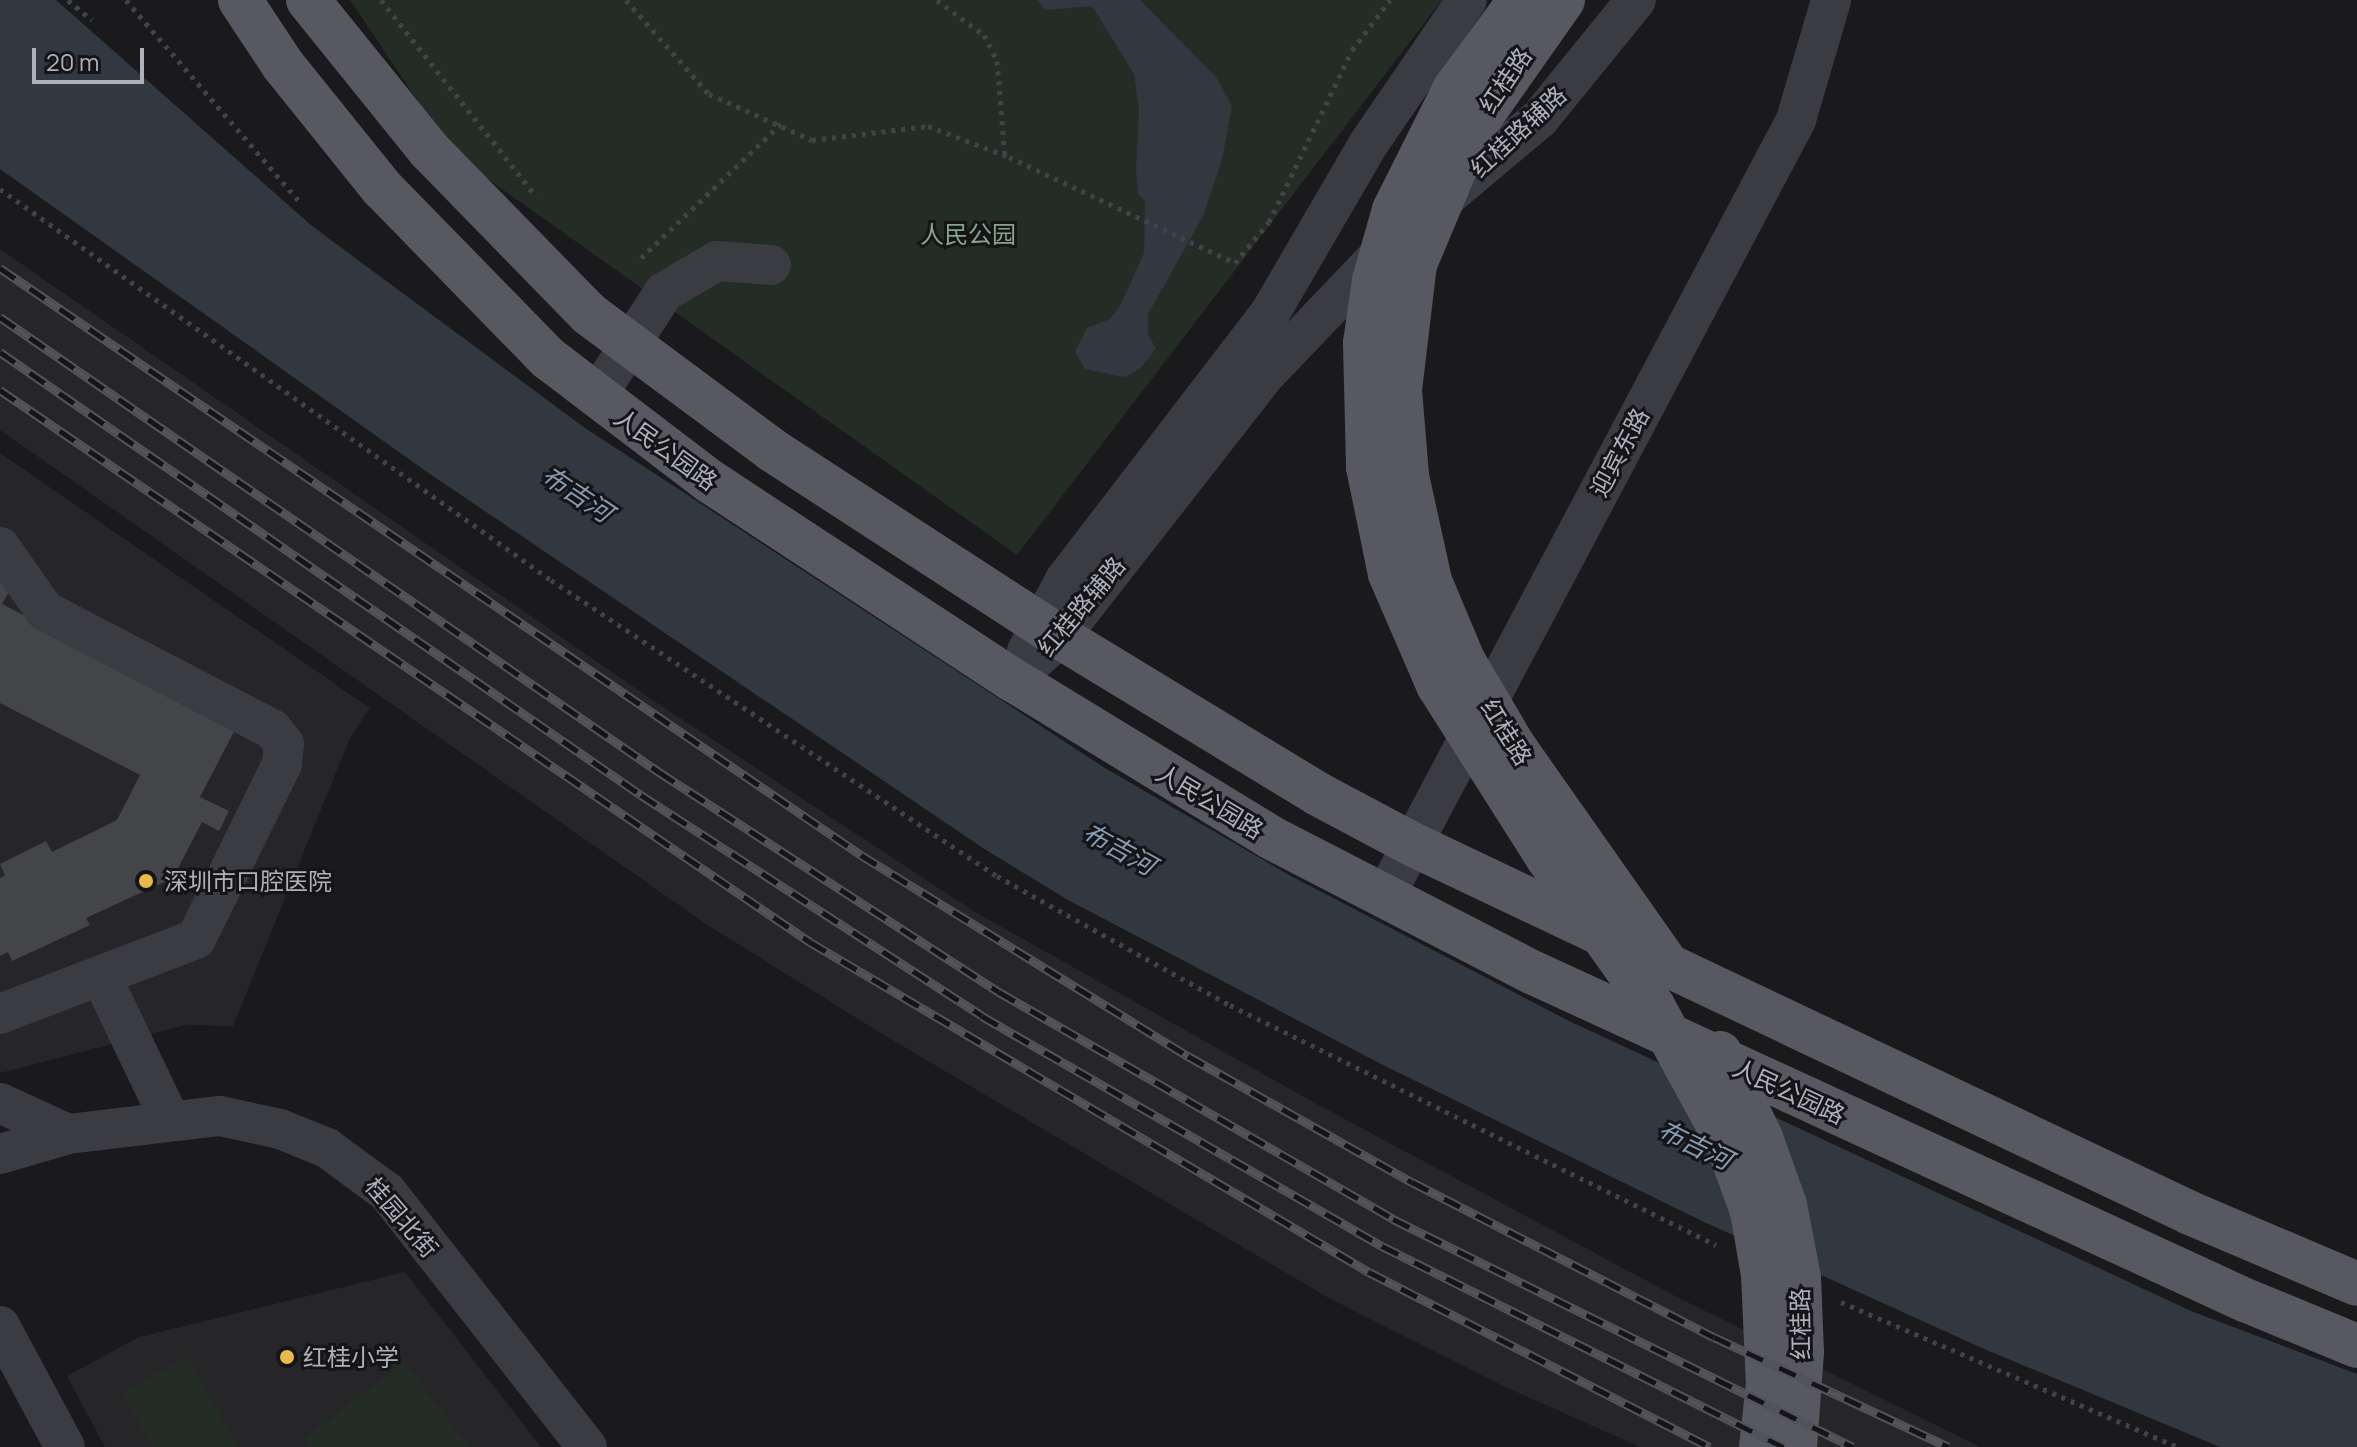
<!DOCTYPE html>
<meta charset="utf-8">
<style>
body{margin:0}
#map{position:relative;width:2357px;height:1447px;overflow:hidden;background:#1a1a1c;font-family:Manrope,"Noto Sans SC",sans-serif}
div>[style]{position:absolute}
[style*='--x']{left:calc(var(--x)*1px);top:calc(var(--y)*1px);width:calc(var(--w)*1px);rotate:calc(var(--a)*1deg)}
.built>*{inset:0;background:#262629}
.green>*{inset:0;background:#242c26}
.water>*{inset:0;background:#313840}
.building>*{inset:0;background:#444549}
.path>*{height:5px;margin-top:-2.5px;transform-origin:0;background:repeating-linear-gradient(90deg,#414348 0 4px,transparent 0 10px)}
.minor>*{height:40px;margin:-20px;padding:0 20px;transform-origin:20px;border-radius:20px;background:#3b3c41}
.major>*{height:44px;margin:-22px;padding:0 22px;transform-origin:22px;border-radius:22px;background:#585960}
.rail>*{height:9px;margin-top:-4.5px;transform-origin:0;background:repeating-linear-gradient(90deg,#151517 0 18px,#52545a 0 36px);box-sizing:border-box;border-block:2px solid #52545a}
.dots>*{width:22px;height:22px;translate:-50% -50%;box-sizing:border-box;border:4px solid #151517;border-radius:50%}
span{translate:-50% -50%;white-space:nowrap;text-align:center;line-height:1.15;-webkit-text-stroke:6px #151517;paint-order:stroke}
.street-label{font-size:24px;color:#aeb1bb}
.park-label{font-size:24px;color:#86a48a}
.poi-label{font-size:24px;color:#aeb1bb}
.left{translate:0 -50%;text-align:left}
.water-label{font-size:26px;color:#879cb3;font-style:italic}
.scale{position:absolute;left:32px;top:48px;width:112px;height:36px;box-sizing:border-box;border:4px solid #aeb1bb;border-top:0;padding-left:10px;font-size:24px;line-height:28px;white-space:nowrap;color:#aeb1bb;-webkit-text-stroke:6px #151517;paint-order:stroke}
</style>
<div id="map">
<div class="built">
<i style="clip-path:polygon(0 249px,645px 695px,975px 912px,1313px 1102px,1677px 1297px,1980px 1447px,1640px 1447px,1503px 1386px,1327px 1297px,874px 1029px,706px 924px,0 430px)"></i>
<i style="clip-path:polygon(0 453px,370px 708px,350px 738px,233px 1026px,186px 1025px,0 1073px)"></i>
<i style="clip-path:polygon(405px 1272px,541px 1447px,105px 1447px,67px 1376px,139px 1337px)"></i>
</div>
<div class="green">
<i style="clip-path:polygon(350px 0,1442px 0,1017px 555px,454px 155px)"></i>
<i style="clip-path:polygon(187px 1356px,238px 1447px,153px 1447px,122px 1393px)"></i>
<i style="clip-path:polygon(404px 1362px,469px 1447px,310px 1447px,304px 1439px)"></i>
</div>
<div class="water">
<i style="clip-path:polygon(0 0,56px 0,312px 226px,585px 428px,1105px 768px,1289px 875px,1567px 1020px,2191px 1311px,2357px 1374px,2357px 1447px,2220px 1447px,1982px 1348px,1702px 1221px,1381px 1064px,1068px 900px,983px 848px,430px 474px,0 169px)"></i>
<i style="clip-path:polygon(1038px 0,1140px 0,1216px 77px,1232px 106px,1222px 160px,1203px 216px,1148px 314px,1148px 335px,1156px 348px,1141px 368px,1124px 377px,1085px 369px,1075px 352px,1087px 328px,1110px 319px,1121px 304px,1144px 253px,1145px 201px,1138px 194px,1136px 169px,1139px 110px,1134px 74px,1092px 6px,1045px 10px)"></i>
</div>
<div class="building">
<i style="clip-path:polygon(0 581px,12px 587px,2px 604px,237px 726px,200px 797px,229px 811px,219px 831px,202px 822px,173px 878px,86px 918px,90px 925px,12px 961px,8px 952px,0 956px,0 878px,5px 875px,0 864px,46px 841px,52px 852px,117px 820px,140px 775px,0 703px)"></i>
</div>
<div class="path">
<i style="--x:68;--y:0;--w:31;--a:40"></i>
<i style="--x:126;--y:0;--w:267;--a:49.3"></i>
<i style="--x:381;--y:0;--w:250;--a:51.7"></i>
<i style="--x:626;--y:0;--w:125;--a:48.6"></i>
<i style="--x:709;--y:94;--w:113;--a:24.1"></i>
<i style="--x:812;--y:140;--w:117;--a:-6.9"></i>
<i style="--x:928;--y:126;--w:87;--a:20.9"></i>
<i style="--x:1009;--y:157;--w:250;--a:25.1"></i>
<i style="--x:1235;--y:263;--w:53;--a:-50.3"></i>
<i style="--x:1269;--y:222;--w:191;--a:-64.2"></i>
<i style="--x:1352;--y:50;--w:63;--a:-52.8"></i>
<i style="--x:937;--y:0;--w:59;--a:36.7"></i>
<i style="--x:984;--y:35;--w:29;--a:63"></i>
<i style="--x:997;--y:61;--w:95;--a:85.2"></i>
<i style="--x:0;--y:189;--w:676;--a:35.36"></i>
<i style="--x:551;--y:580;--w:535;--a:33.57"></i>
<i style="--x:997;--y:876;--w:266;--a:29"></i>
<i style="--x:1230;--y:1005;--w:542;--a:26.28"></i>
<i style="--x:641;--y:258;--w:195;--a:-43.8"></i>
<i style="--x:1841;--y:1302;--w:367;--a:23.3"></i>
</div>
<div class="minor">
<i style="--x:1438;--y:204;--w:133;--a:-40.1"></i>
<i style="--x:1540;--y:118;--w:152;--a:-50.9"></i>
<i style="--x:596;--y:397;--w:125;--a:-57.1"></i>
<i style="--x:664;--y:292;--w:61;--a:-30.3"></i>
<i style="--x:717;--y:261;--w:54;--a:4.2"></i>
<i style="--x:0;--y:547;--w:78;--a:54.9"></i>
<i style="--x:45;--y:611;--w:256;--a:27.5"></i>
<i style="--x:272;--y:729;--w:19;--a:51"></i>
<i style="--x:284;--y:744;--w:20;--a:96"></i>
<i style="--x:282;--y:764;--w:195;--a:116.2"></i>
<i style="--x:196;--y:939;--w:210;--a:159.1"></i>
<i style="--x:1027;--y:651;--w:81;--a:-61.8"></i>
<i style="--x:1065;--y:580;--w:337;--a:-52.5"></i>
<i style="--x:1270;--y:313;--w:197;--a:-59.8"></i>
<i style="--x:1369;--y:143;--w:173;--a:-55.6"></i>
<i style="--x:1013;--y:680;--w:64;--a:-42.5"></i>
<i style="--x:1060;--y:637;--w:328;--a:-52"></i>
<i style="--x:1262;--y:378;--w:184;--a:-46.3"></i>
<i style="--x:1385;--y:896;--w:878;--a:-62.09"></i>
<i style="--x:1796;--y:120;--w:125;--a:-73.7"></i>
<i style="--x:101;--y:976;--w:160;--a:64.4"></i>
<i style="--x:0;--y:1103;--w:75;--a:24.5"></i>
<i style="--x:0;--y:1154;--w:71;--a:-16.4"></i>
<i style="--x:68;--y:1134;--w:153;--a:-6.8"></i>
<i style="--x:220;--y:1116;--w:61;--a:12.2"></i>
<i style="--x:280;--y:1129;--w:51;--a:22"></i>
<i style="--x:327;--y:1148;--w:74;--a:36.3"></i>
<i style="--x:387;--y:1192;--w:324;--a:51.9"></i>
<i style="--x:0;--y:1326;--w:137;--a:61.8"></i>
</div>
<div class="major">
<i style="--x:240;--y:0;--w:78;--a:56.5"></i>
<i style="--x:283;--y:65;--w:158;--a:51.2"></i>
<i style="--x:382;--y:188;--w:238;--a:45.7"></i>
<i style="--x:548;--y:358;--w:205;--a:37.3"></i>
<i style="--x:711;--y:482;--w:361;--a:33.3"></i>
<i style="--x:1013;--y:680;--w:301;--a:31.4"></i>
<i style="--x:1270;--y:837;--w:297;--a:27.3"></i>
<i style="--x:1534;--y:973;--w:783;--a:24.7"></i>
<i style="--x:2245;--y:1300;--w:121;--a:22.3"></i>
<i style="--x:308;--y:0;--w:193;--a:51.1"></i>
<i style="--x:429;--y:150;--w:229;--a:45.7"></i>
<i style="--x:589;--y:314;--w:228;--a:36.6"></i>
<i style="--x:772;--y:450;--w:343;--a:33"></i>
<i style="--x:1060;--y:637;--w:302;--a:31.3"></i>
<i style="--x:1318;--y:794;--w:106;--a:28"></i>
<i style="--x:1412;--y:844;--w:861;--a:25.37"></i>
<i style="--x:2190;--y:1213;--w:181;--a:23"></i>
<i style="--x:1520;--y:0;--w:112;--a:126.3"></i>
<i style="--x:1454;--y:90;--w:134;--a:116.6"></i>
<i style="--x:1394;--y:210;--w:73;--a:105.9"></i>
<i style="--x:1374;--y:280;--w:64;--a:98.1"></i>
<i style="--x:1365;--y:343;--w:124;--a:88.6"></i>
<i style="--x:1368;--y:467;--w:109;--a:78.4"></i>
<i style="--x:1390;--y:574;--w:121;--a:66.6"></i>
<i style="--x:1438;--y:685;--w:204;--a:57.6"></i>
<i style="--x:1547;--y:857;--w:183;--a:54.6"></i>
<i style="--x:1653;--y:1006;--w:155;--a:61.4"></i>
<i style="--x:1727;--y:1142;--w:73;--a:70.1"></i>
<i style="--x:1752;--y:1211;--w:65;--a:80.2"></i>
<i style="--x:1763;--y:1275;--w:109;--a:87.4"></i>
<i style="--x:1768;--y:1384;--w:63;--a:96.3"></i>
<i style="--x:1563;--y:0;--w:160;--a:125.1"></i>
<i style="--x:1471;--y:131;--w:144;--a:112.8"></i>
<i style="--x:1415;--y:264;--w:127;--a:96.8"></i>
<i style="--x:1400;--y:390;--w:86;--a:85.3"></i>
<i style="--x:1407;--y:476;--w:107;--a:77.6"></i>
<i style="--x:1430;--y:581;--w:86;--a:67.3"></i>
<i style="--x:1463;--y:660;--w:99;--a:59.5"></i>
<i style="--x:1513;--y:745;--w:266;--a:54.9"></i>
<i style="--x:1720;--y:1053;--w:94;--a:64.2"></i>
<i style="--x:1761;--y:1138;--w:71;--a:70.3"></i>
<i style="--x:1785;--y:1205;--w:74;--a:79.1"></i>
<i style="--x:1799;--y:1278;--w:74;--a:87.7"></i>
<i style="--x:1802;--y:1352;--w:95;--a:94.2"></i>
</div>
<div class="rail">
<i style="--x:0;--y:268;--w:1042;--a:34.28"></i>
<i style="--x:861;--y:855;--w:384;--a:31.6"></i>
<i style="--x:1188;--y:1056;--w:257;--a:29.4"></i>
<i style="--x:1412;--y:1182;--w:339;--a:27.2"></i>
<i style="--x:1714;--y:1337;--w:259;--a:25.1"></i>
<i style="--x:0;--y:317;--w:801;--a:34.62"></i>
<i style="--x:659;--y:772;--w:405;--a:32.9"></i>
<i style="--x:999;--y:992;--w:455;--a:29.9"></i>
<i style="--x:1393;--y:1219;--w:513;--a:26.37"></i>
<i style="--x:0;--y:352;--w:779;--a:34.65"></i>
<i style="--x:641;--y:795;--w:406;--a:32.9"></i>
<i style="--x:982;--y:1016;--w:461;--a:29.9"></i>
<i style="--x:1382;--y:1246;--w:449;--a:26.6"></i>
<i style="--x:0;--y:390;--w:980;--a:34.27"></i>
<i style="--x:810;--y:942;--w:649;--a:30.56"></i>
<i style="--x:1369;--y:1272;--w:383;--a:27.2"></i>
</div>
<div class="dots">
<i style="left:146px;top:881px;background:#e7bb47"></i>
<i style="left:287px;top:1357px;background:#e7bb47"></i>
</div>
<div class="street-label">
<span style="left:1505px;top:80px;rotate:-56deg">红桂路</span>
<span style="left:1518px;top:131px;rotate:-43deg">红桂路辅路</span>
<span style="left:666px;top:449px;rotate:36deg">人民公园路</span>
<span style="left:1619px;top:452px;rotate:-62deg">迎宾东路</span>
<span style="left:1081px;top:606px;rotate:-50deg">红桂路辅路</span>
<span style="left:1507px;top:732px;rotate:58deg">红桂路</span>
<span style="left:1210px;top:801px;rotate:31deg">人民公园路</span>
<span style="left:1789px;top:1091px;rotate:25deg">人民公园路</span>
<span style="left:402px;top:1217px;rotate:49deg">桂园北街</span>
<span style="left:1800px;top:1324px;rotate:-91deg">红桂路</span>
</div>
<div class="park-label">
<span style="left:968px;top:234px">人民公园</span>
</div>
<div class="poi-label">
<span class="left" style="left:164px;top:881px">深圳市口腔医院</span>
<span class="left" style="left:303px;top:1357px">红桂小学</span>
</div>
<div class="water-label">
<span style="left:577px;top:494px;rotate:34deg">布吉河</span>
<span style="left:1119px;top:849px;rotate:29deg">布吉河</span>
<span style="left:1695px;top:1145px;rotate:26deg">布吉河</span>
</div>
<div class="scale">20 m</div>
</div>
